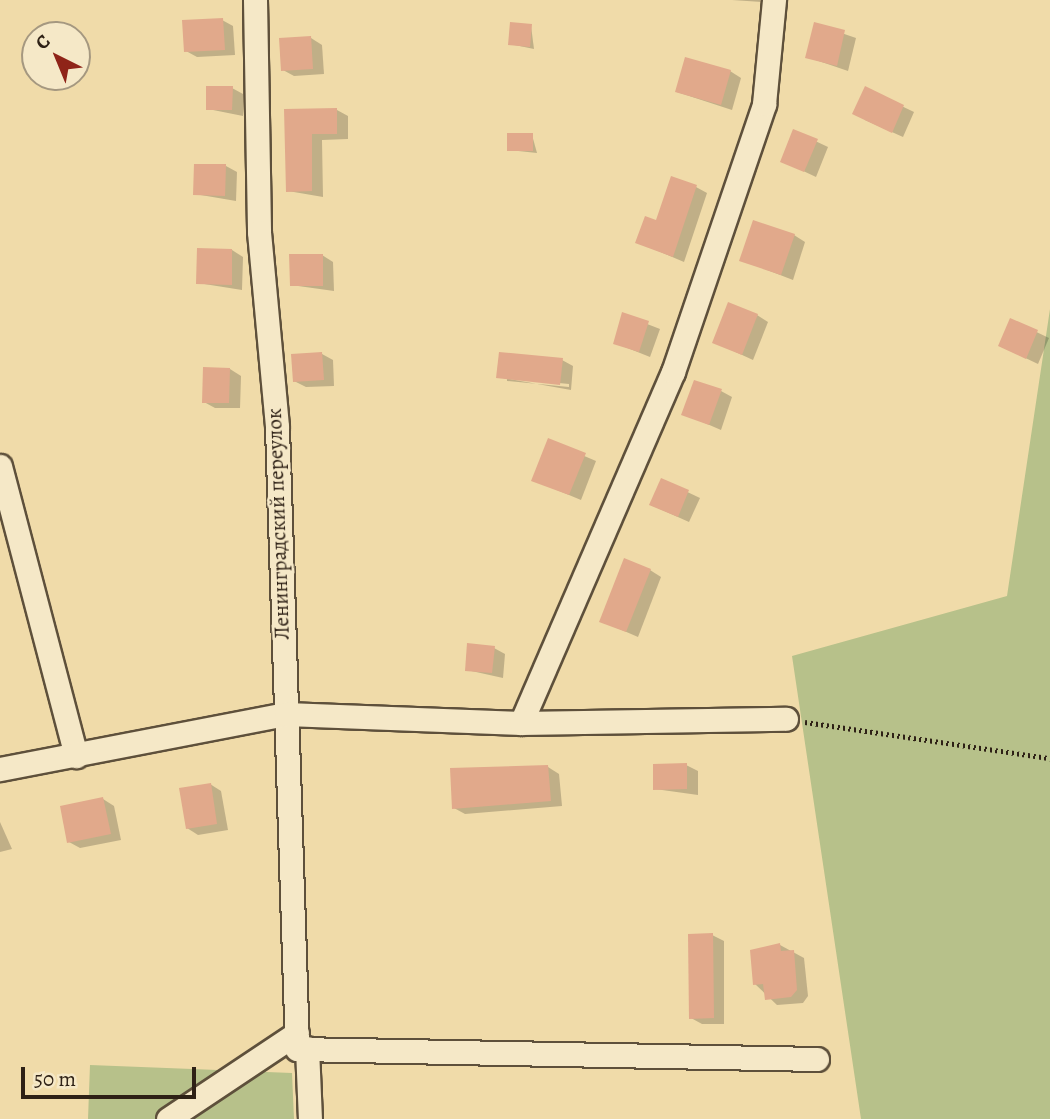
<!DOCTYPE html>
<meta charset="utf-8">
<style>
body{margin:0}
#map{position:relative;width:1050px;height:1119px;overflow:hidden;background:#f0dba9;font-family:Alegreya,serif}
div>[style]{position:absolute}
[style*='--x']{left:calc(var(--x)*1px);top:calc(var(--y)*1px);width:calc(var(--w)*1px);rotate:calc(var(--a)*1deg)}
.green>*{inset:0;background:#b7c18a}
.shadow>*{inset:0;background:#0003}
.building>*{inset:0;background:#e1a98b}
.path>*{height:4.5px;margin-top:-2.25px;transform-origin:0;background:repeating-linear-gradient(90deg,#2e2116 0 2px,transparent 0 5.5px)}
.roads{filter:drop-shadow(2px 0 #5e503b) drop-shadow(-2px 0 #5e503b) drop-shadow(0 2px #5e503b) drop-shadow(0 -2px #5e503b)}
.minor>*{height:23px;margin:-11.5px;padding:0 11.5px;transform-origin:11.5px;border-radius:11.5px;background:#f5e8c7}
span{translate:-50% -50%;white-space:nowrap;text-align:center;line-height:1.15;-webkit-text-stroke:5px #f5e8c7;paint-order:stroke}
.street-label{font-size:21px;color:#2e2116}
.north{position:absolute;left:21px;top:21px;width:70px;height:70px;box-sizing:border-box;background:#f5e8c7;border:2px solid #a59880;border-radius:50%;rotate:317deg;font-size:19px;font-weight:700;line-height:28px;text-align:center;color:#2e2116}
.north::after{content:'';display:block;margin:auto;width:24px;height:32px;background:#8f2418;clip-path:polygon(50% 0,100% 100%,50% 72%,0 100%)}
.scale{position:absolute;left:21px;top:1067px;width:175px;height:32px;box-sizing:border-box;border:4px solid #2e2116;border-top:0;padding-left:9px;font-size:21px;line-height:24px;white-space:nowrap;color:#2e2116;-webkit-text-stroke:5px #f5e8c7;paint-order:stroke}
</style>
<div id="map">
<div class="green">
<i style="clip-path:polygon(1050px 309px,1050px 1119px,861px 1119px,792px 656px,1007px 596px)"></i>
<i style="clip-path:polygon(90px 1065px,292px 1073px,294px 1119px,88px 1119px)"></i>
</div>
<div class="shadow">
<i style="clip-path:polygon(732px 0,762px 0,762px 2px)"></i>
<i style="clip-path:polygon(222px 20px,233px 26px,235px 55px,197px 57px,186px 51px)"></i>
<i style="clip-path:polygon(815px 24px,856px 38px,848px 71px,807px 57px)"></i>
<i style="clip-path:polygon(531px 26px,534px 49px,510px 44px)"></i>
<i style="clip-path:polygon(311px 38px,322px 45px,324px 74px,294px 76px,283px 70px)"></i>
<i style="clip-path:polygon(730px 71px,741px 78px,732px 110px,677px 92px)"></i>
<i style="clip-path:polygon(232px 88px,243px 94px,243px 116px,208px 109px)"></i>
<i style="clip-path:polygon(866px 89px,914px 112px,903px 137px,865px 120px)"></i>
<i style="clip-path:polygon(286px 110px,337px 110px,348px 116px,348px 139px,322px 140px,323px 197px,288px 191px)"></i>
<i style="clip-path:polygon(794px 131px,828px 147px,816px 177px,782px 161px)"></i>
<i style="clip-path:polygon(532px 135px,537px 153px,509px 150px)"></i>
<i style="clip-path:polygon(226px 166px,237px 172px,236px 201px,195px 194px)"></i>
<i style="clip-path:polygon(696px 187px,707px 193px,684px 262px,637px 242px)"></i>
<i style="clip-path:polygon(794px 235px,805px 242px,793px 280px,741px 260px)"></i>
<i style="clip-path:polygon(232px 250px,243px 257px,242px 290px,198px 283px)"></i>
<i style="clip-path:polygon(322px 255px,333px 262px,334px 291px,291px 285px)"></i>
<i style="clip-path:polygon(624px 315px,660px 329px,650px 357px,615px 343px)"></i>
<i style="clip-path:polygon(757px 315px,768px 322px,753px 360px,714px 342px)"></i>
<i style="clip-path:polygon(1011px 320px,1049px 338px,1038px 364px,1000px 346px)"></i>
<i style="clip-path:polygon(322px 354px,333px 360px,334px 386px,306px 387px,294px 381px)"></i>
<i style="clip-path:polygon(evenodd,562px 360px,573px 366px,571px 390px,498px 377px,562px 360px,507px 378px,569px 384px,569px 387px,507px 381px,507px 378px)"></i>
<i style="clip-path:polygon(230px 369px,241px 376px,240px 408px,215px 408px,204px 402px)"></i>
<i style="clip-path:polygon(721px 391px,732px 397px,721px 430px,684px 414px)"></i>
<i style="clip-path:polygon(549px 441px,596px 461px,581px 500px,533px 480px)"></i>
<i style="clip-path:polygon(662px 480px,700px 498px,689px 522px,651px 505px)"></i>
<i style="clip-path:polygon(650px 570px,661px 577px,638px 637px,601px 621px)"></i>
<i style="clip-path:polygon(494px 648px,505px 654px,503px 678px,467px 670px)"></i>
<i style="clip-path:polygon(686px 765px,698px 771px,698px 795px,655px 789px)"></i>
<i style="clip-path:polygon(548px 767px,559px 774px,562px 806px,465px 814px,454px 808px)"></i>
<i style="clip-path:polygon(210px 784px,221px 791px,228px 830px,198px 835px,187px 828px)"></i>
<i style="clip-path:polygon(103px 799px,114px 806px,121px 840px,80px 848px,69px 842px)"></i>
<i style="clip-path:polygon(0 822px,12px 849px,0 852px)"></i>
<i style="clip-path:polygon(712px 935px,724px 941px,724px 1024px,702px 1024px,691px 1018px)"></i>
<i style="clip-path:polygon(780px 945px,804px 958px,808px 996px,803px 1003px,777px 1005px,755px 984px)"></i>
</div>
<div class="building">
<i style="clip-path:polygon(223px 18px,225px 50px,184px 52px,182px 20px)"></i>
<i style="clip-path:polygon(510px 22px,532px 24px,530px 47px,508px 45px)"></i>
<i style="clip-path:polygon(814px 22px,845px 30px,837px 66px,805px 58px)"></i>
<i style="clip-path:polygon(311px 36px,313px 69px,281px 71px,279px 38px)"></i>
<i style="clip-path:polygon(685px 57px,731px 70px,721px 105px,675px 92px)"></i>
<i style="clip-path:polygon(206px 86px,233px 86px,232px 110px,206px 110px)"></i>
<i style="clip-path:polygon(865px 86px,904px 105px,892px 133px,852px 114px)"></i>
<i style="clip-path:polygon(337px 108px,337px 134px,312px 134px,312px 191px,286px 192px,284px 109px)"></i>
<i style="clip-path:polygon(793px 129px,818px 139px,804px 172px,780px 162px)"></i>
<i style="clip-path:polygon(507px 133px,533px 133px,533px 151px,507px 151px)"></i>
<i style="clip-path:polygon(194px 164px,226px 164px,225px 196px,193px 195px)"></i>
<i style="clip-path:polygon(671px 176px,697px 185px,673px 257px,635px 243px,645px 216px,656px 220px)"></i>
<i style="clip-path:polygon(753px 220px,795px 234px,781px 275px,739px 261px)"></i>
<i style="clip-path:polygon(197px 248px,232px 249px,232px 285px,196px 284px)"></i>
<i style="clip-path:polygon(289px 254px,323px 254px,323px 286px,290px 286px)"></i>
<i style="clip-path:polygon(728px 302px,758px 314px,742px 355px,712px 343px)"></i>
<i style="clip-path:polygon(622px 312px,649px 321px,639px 352px,613px 344px)"></i>
<i style="clip-path:polygon(1010px 318px,1038px 330px,1026px 359px,998px 346px)"></i>
<i style="clip-path:polygon(322px 352px,324px 380px,293px 382px,291px 354px)"></i>
<i style="clip-path:polygon(499px 352px,563px 358px,560px 385px,496px 378px)"></i>
<i style="clip-path:polygon(203px 367px,230px 368px,229px 403px,202px 403px)"></i>
<i style="clip-path:polygon(694px 380px,722px 389px,709px 425px,681px 415px)"></i>
<i style="clip-path:polygon(548px 438px,586px 453px,569px 495px,531px 481px)"></i>
<i style="clip-path:polygon(661px 478px,689px 490px,678px 517px,649px 505px)"></i>
<i style="clip-path:polygon(624px 558px,651px 569px,626px 632px,599px 622px)"></i>
<i style="clip-path:polygon(467px 643px,495px 646px,492px 673px,465px 671px)"></i>
<i style="clip-path:polygon(687px 763px,687px 789px,653px 790px,653px 764px)"></i>
<i style="clip-path:polygon(548px 765px,551px 801px,452px 809px,450px 768px)"></i>
<i style="clip-path:polygon(211px 783px,217px 824px,186px 829px,179px 788px)"></i>
<i style="clip-path:polygon(103px 797px,111px 834px,67px 843px,60px 806px)"></i>
<i style="clip-path:polygon(713px 933px,714px 1018px,689px 1019px,688px 934px)"></i>
<i style="clip-path:polygon(780px 943px,781px 951px,794px 950px,797px 990px,791px 997px,765px 1000px,763px 984px,753px 985px,750px 950px)"></i>
</div>
<div class="path">
<i style="--x:805;--y:722;--w:248;--a:8.4"></i>
</div>
<div class="roads">
<div class="minor">
<i style="--x:255;--y:0;--w:232;--a:89"></i>
<i style="--x:259;--y:232;--w:196;--a:84.7"></i>
<i style="--x:277;--y:427;--w:622;--a:88.16"></i>
<i style="--x:297;--y:1049;--w:520;--a:1.1"></i>
<i style="--x:0;--y:466;--w:300;--a:75.3"></i>
<i style="--x:521;--y:723;--w:382;--a:-66.6"></i>
<i style="--x:673;--y:372;--w:283;--a:-71.2"></i>
<i style="--x:764;--y:104;--w:104;--a:-84.5"></i>
<i style="--x:0;--y:769;--w:291;--a:-10.9"></i>
<i style="--x:286;--y:714;--w:235;--a:2.2"></i>
<i style="--x:521;--y:723;--w:265;--a:-0.9"></i>
<i style="--x:307;--y:1048;--w:71;--a:87.6"></i>
<i style="--x:168;--y:1119;--w:155;--a:-33.7"></i>
</div>
</div>
<div class="street-label">
<span style="left:278px;top:524px;rotate:-92deg">Ленинградский переулок</span>
</div>
<div class="north">С</div>
<div class="scale">50 m</div>
</div>
